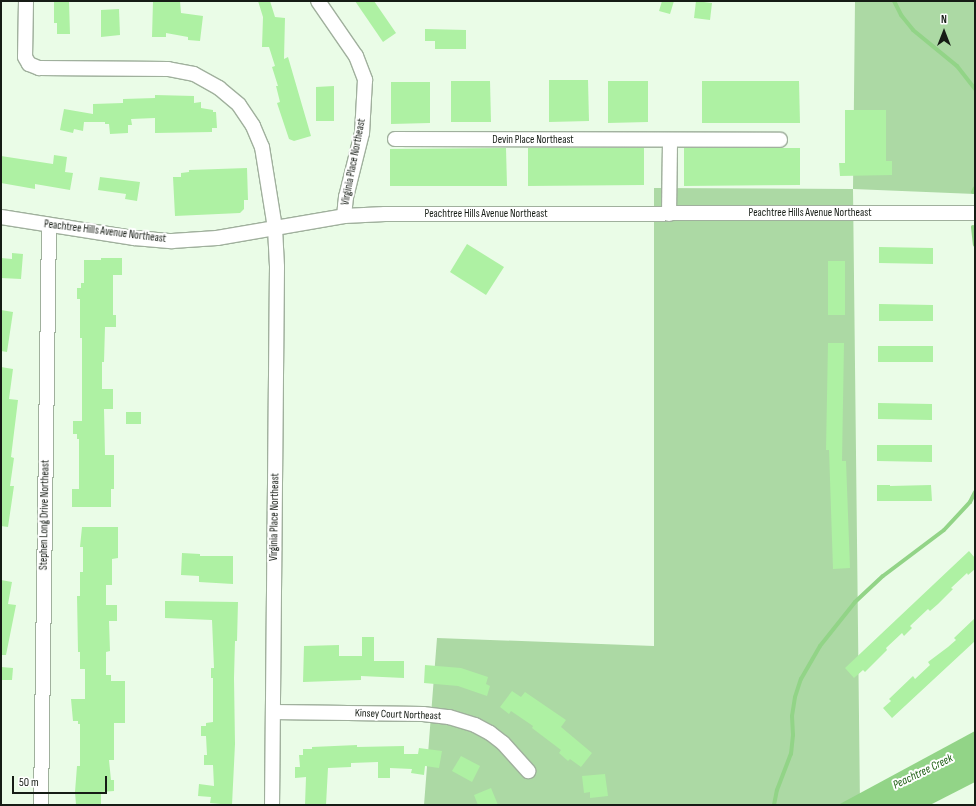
<!DOCTYPE html>
<style>
body{margin:0}
#map{position:relative;width:976px;height:806px;overflow:hidden;background:#eafce7;font-family:"Sofia Sans Condensed",sans-serif}
div>[style]{position:absolute}
[style*='--x']{left:calc(var(--x)*1px);top:calc(var(--y)*1px);width:calc(var(--w)*1px);rotate:calc(var(--a)*1deg)}
.green>*{inset:0;background:#acd9a4}
.water>*{inset:0;background:#92d487}
.stream>*{height:4px;margin:-2px;padding:0 2px;transform-origin:2px;border-radius:2px;background:#92d487}
.building>*{inset:0;background:#aef1a3}
.roads{filter:drop-shadow(1px 0 #a0b09d) drop-shadow(-1px 0 #a0b09d) drop-shadow(0 1px #a0b09d) drop-shadow(0 -1px #a0b09d)}
.minor>*{height:14px;margin:-7px;padding:0 7px;transform-origin:7px;border-radius:7px;background:#fff}
span{translate:-50% -50%;white-space:nowrap;text-align:center;line-height:1.15;-webkit-text-stroke:4px #fff;paint-order:stroke}
.street-label{font-size:11px;color:#161c15}
.water-label{font-size:12px;color:#216016;font-style:italic}
.frame{position:absolute;inset:0;border:2px solid #161c15;pointer-events:none}
.north{position:absolute;left:924px;top:12px;width:40px;height:40px;-webkit-text-stroke:3px #fff;paint-order:stroke;rotate:0deg;font-size:11px;font-weight:700;line-height:16px;text-align:center;color:#161c15}
.north::after{content:'';display:block;margin:auto;width:14px;height:18px;background:#161c15;clip-path:polygon(50% 0,100% 100%,50% 72%,0 100%)}
.scale{position:absolute;left:12px;top:776px;width:95px;height:18px;box-sizing:border-box;border:2px solid #161c15;border-top:0;padding-left:5px;font-size:12px;line-height:14px;white-space:nowrap;color:#161c15;-webkit-text-stroke:3px #fff;paint-order:stroke}
</style>
<div id="map">
<div class="green">
<i style="clip-path:polygon(855px 1px,975px 1px,975px 194px,853px 189px,860px 805px,424px 805px,437px 638px,654px 646px,654px 188px,853px 189px)"></i>
</div>
<div class="water">
<i style="clip-path:polygon(975px 731px,975px 782px,930px 805px,838px 805px)"></i>
</div>
<div class="stream">
<i style="--x:894;--y:1;--w:16;--a:63"></i>
<i style="--x:901;--y:15;--w:19;--a:51"></i>
<i style="--x:913;--y:30;--w:57;--a:39.3"></i>
<i style="--x:957;--y:66;--w:29;--a:52"></i>
<i style="--x:973;--y:192;--w:4;--a:-63"></i>
<i style="--x:973;--y:227;--w:18;--a:84"></i>
<i style="--x:774;--y:805;--w:15;--a:-79"></i>
<i style="--x:777;--y:790;--w:39;--a:-69"></i>
<i style="--x:791;--y:754;--w:19;--a:-84"></i>
<i style="--x:793;--y:735;--w:19;--a:-93"></i>
<i style="--x:792;--y:716;--w:19;--a:-81"></i>
<i style="--x:795;--y:697;--w:19;--a:-72"></i>
<i style="--x:801;--y:679;--w:38;--a:-60"></i>
<i style="--x:820;--y:646;--w:56;--a:-51.5"></i>
<i style="--x:855;--y:602;--w:38;--a:-43"></i>
<i style="--x:883;--y:576;--w:76;--a:-37"></i>
<i style="--x:944;--y:530;--w:38;--a:-47"></i>
<i style="--x:970;--y:502;--w:11;--a:-63"></i>
</div>
<div class="building">
<i style="clip-path:polygon(54px 1px,69px 1px,70px 34px,57px 34px,57px 23px,54px 23px)"></i>
<i style="clip-path:polygon(153px 1px,180px 1px,181px 13px,203px 16px,200px 41px,188px 40px,188px 37px,166px 33px,166px 37px,152px 37px)"></i>
<i style="clip-path:polygon(258px 1px,270px 1px,275px 17px,285px 18px,284px 59px,288px 57px,311px 136px,294px 141px,289px 139px,277px 103px,280px 102px,276px 86px,278px 86px,272px 67px,275px 66px,269px 47px,262px 47px,263px 17px)"></i>
<i style="clip-path:polygon(355px 1px,374px 1px,396px 33px,383px 42px)"></i>
<i style="clip-path:polygon(662px 1px,674px 1px,670px 14px,659px 11px)"></i>
<i style="clip-path:polygon(696px 1px,712px 3px,710px 20px,694px 18px)"></i>
<i style="clip-path:polygon(119px 9px,120px 35px,101px 37px,101px 10px)"></i>
<i style="clip-path:polygon(425px 29px,466px 30px,466px 49px,435px 49px,435px 41px,425px 41px)"></i>
<i style="clip-path:polygon(549px 80px,588px 80px,589px 121px,549px 122px)"></i>
<i style="clip-path:polygon(451px 81px,490px 81px,491px 122px,451px 122px)"></i>
<i style="clip-path:polygon(608px 81px,648px 81px,648px 122px,608px 123px)"></i>
<i style="clip-path:polygon(702px 81px,799px 81px,800px 123px,702px 123px)"></i>
<i style="clip-path:polygon(391px 82px,430px 82px,430px 123px,391px 124px)"></i>
<i style="clip-path:polygon(334px 86px,334px 121px,316px 121px,316px 87px)"></i>
<i style="clip-path:polygon(155px 95px,194px 96px,194px 103px,201px 102px,201px 108px,213px 110px,213px 112px,216px 112px,217px 128px,212px 128px,212px 132px,155px 133px,155px 118px,131px 119px,132px 125px,128px 125px,128px 133px,110px 134px,109px 124px,105px 124px,105px 122px,84px 122px,83px 131px,74px 129px,73px 133px,60px 130px,64px 109px,93px 114px,93px 104px,123px 103px,123px 99px,155px 98px)"></i>
<i style="clip-path:polygon(845px 110px,886px 110px,886px 161px,892px 161px,892px 175px,840px 176px,839px 163px,845px 163px)"></i>
<i style="clip-path:polygon(506px 148px,507px 186px,390px 186px,390px 149px)"></i>
<i style="clip-path:polygon(528px 148px,644px 148px,644px 185px,528px 186px)"></i>
<i style="clip-path:polygon(684px 148px,800px 148px,800px 185px,684px 186px)"></i>
<i style="clip-path:polygon(54px 155px,67px 157px,65px 172px,73px 173px,70px 190px,35px 184px,35px 189px,1px 183px,1px 156px,53px 164px)"></i>
<i style="clip-path:polygon(247px 168px,248px 200px,244px 200px,244px 209px,240px 213px,175px 216px,173px 177px,181px 177px,181px 173px,189px 172px,189px 170px)"></i>
<i style="clip-path:polygon(100px 177px,140px 182px,137px 201px,125px 199px,126px 194px,98px 190px)"></i>
<i style="clip-path:polygon(467px 244px,504px 267px,486px 295px,450px 272px)"></i>
<i style="clip-path:polygon(879px 247px,933px 248px,933px 264px,879px 263px)"></i>
<i style="clip-path:polygon(12px 253px,23px 254px,21px 279px,1px 278px,1px 258px,12px 259px)"></i>
<i style="clip-path:polygon(101px 258px,122px 258px,122px 275px,113px 275px,113px 315px,116px 315px,116px 327px,105px 327px,104px 362px,102px 362px,102px 389px,113px 389px,113px 409px,104px 409px,105px 455px,114px 455px,114px 489px,111px 489px,111px 507px,72px 507px,72px 489px,79px 489px,79px 439px,77px 439px,77px 434px,73px 434px,73px 421px,82px 421px,82px 338px,80px 338px,80px 299px,77px 299px,77px 288px,81px 288px,81px 283px,84px 283px,84px 260px,101px 260px)"></i>
<i style="clip-path:polygon(828px 261px,845px 261px,845px 315px,828px 315px)"></i>
<i style="clip-path:polygon(879px 304px,933px 305px,933px 321px,879px 321px)"></i>
<i style="clip-path:polygon(1px 310px,13px 312px,7px 352px,1px 351px)"></i>
<i style="clip-path:polygon(828px 343px,844px 343px,842px 461px,846px 461px,850px 568px,833px 569px,829px 450px,826px 450px)"></i>
<i style="clip-path:polygon(878px 346px,933px 346px,933px 362px,878px 362px)"></i>
<i style="clip-path:polygon(1px 367px,13px 369px,9px 399px,18px 400px,11px 457px,14px 458px,10px 486px,14px 486px,8px 527px,1px 526px)"></i>
<i style="clip-path:polygon(878px 403px,932px 404px,932px 420px,878px 419px)"></i>
<i style="clip-path:polygon(126px 412px,141px 412px,141px 424px,126px 424px)"></i>
<i style="clip-path:polygon(877px 445px,932px 445px,932px 462px,877px 461px)"></i>
<i style="clip-path:polygon(877px 485px,890px 485px,890px 486px,931px 485px,932px 501px,877px 501px)"></i>
<i style="clip-path:polygon(82px 527px,118px 527px,118px 558px,112px 559px,112px 585px,106px 585px,106px 605px,117px 605px,117px 621px,109px 621px,110px 651px,106px 652px,106px 675px,111px 675px,111px 681px,125px 681px,125px 723px,114px 723px,114px 760px,109px 760px,111px 780px,114px 780px,114px 791px,101px 792px,101px 805px,76px 805px,75px 792px,77px 766px,80px 766px,80px 724px,78px 724px,78px 721px,73px 721px,71px 699px,85px 699px,85px 669px,80px 669px,80px 652px,78px 652px,77px 596px,80px 596px,80px 572px,83px 572px,83px 547px,80px 547px)"></i>
<i style="clip-path:polygon(969px 551px,975px 558px,975px 569px,968px 575px,967px 573px,951px 588px,953px 589px,938px 604px,930px 611px,928px 609px,910px 626px,912px 628px,904px 636px,902px 633px,886px 648px,887px 650px,865px 672px,863px 670px,854px 678px,845px 668px)"></i>
<i style="clip-path:polygon(182px 553px,200px 554px,200px 556px,233px 556px,233px 584px,199px 582px,199px 576px,181px 575px)"></i>
<i style="clip-path:polygon(1px 580px,12px 582px,8px 604px,16px 605px,6px 655px,1px 655px)"></i>
<i style="clip-path:polygon(165px 601px,238px 602px,237px 641px,235px 641px,234px 678px,235px 744px,232px 805px,210px 803px,211px 797px,198px 796px,199px 784px,214px 786px,213px 765px,204px 765px,204px 755px,207px 755px,206px 736px,201px 736px,201px 726px,206px 726px,206px 723px,213px 722px,213px 678px,211px 678px,211px 668px,214px 668px,212px 620px,165px 618px)"></i>
<i style="clip-path:polygon(975px 618px,975px 641px,892px 718px,883px 708px,891px 701px,889px 699px,913px 676px,915px 679px,930px 665px,928px 662px,948px 647px,956px 640px,954px 638px)"></i>
<i style="clip-path:polygon(362px 637px,374px 637px,374px 661px,404px 661px,404px 678px,361px 676px,361px 680px,303px 682px,304px 646px,339px 645px,339px 656px,362px 656px)"></i>
<i style="clip-path:polygon(425px 665px,461px 668px,488px 677px,486px 684px,490px 686px,487px 696px,458px 686px,424px 683px)"></i>
<i style="clip-path:polygon(1px 667px,13px 668px,12px 680px,1px 680px)"></i>
<i style="clip-path:polygon(512px 691px,521px 697px,525px 692px,566px 720px,561px 727px,592px 753px,581px 767px,570px 759px,568px 761px,559px 753px,561px 750px,532px 728px,533px 726px,511px 711px,509px 714px,500px 707px)"></i>
<i style="clip-path:polygon(357px 745px,357px 747px,404px 746px,404px 754px,418px 754px,419px 748px,442px 751px,439px 768px,425px 766px,424px 775px,411px 773px,412px 769px,390px 768px,390px 778px,378px 778px,378px 762px,351px 763px,351px 767px,328px 768px,326px 805px,305px 805px,306px 777px,295px 778px,295px 767px,300px 767px,299px 755px,303px 755px,303px 749px,312px 749px,312px 747px)"></i>
<i style="clip-path:polygon(461px 756px,480px 766px,472px 782px,452px 771px)"></i>
<i style="clip-path:polygon(605px 774px,608px 796px,590px 798px,590px 792px,584px 793px,582px 776px)"></i>
<i style="clip-path:polygon(491px 788px,498px 805px,478px 805px,474px 795px)"></i>
</div>
<div class="roads">
<div class="minor">
<i style="--x:26;--y:1;--w:56;--a:91"></i>
<i style="--x:25;--y:57;--w:8;--a:60"></i>
<i style="--x:29;--y:64;--w:11;--a:22"></i>
<i style="--x:39;--y:68;--w:129;--a:0.4"></i>
<i style="--x:168;--y:69;--w:26;--a:11"></i>
<i style="--x:194;--y:74;--w:29;--a:29"></i>
<i style="--x:219;--y:88;--w:26;--a:40"></i>
<i style="--x:239;--y:105;--w:25;--a:56"></i>
<i style="--x:253;--y:126;--w:23;--a:67"></i>
<i style="--x:262;--y:147;--w:82;--a:80.9"></i>
<i style="--x:275;--y:228;--w:39;--a:87"></i>
<i style="--x:277;--y:267;--w:538;--a:90.53"></i>
<i style="--x:318;--y:1;--w:67;--a:55.4"></i>
<i style="--x:356;--y:56;--w:26;--a:69"></i>
<i style="--x:365;--y:80;--w:53;--a:93.2"></i>
<i style="--x:362;--y:133;--w:66;--a:104"></i>
<i style="--x:346;--y:197;--w:19;--a:96"></i>
<i style="--x:395;--y:139;--w:385;--a:0.1"></i>
<i style="--x:669;--y:214;--w:74;--a:-89.2"></i>
<i style="--x:1;--y:217;--w:135;--a:9"></i>
<i style="--x:134;--y:238;--w:38;--a:5"></i>
<i style="--x:172;--y:241;--w:45;--a:-3.8"></i>
<i style="--x:217;--y:238;--w:129;--a:-9.8"></i>
<i style="--x:344;--y:216;--w:41;--a:-2.8"></i>
<i style="--x:385;--y:214;--w:590;--a:-0.1"></i>
<i style="--x:273;--y:712;--w:150;--a:0.8"></i>
<i style="--x:423;--y:714;--w:26;--a:7"></i>
<i style="--x:449;--y:717;--w:27;--a:17"></i>
<i style="--x:475;--y:725;--w:17;--a:28"></i>
<i style="--x:490;--y:733;--w:16;--a:38"></i>
<i style="--x:503;--y:743;--w:38;--a:48"></i>
<i style="--x:41;--y:805;--w:580;--a:-89.21"></i>
</div>
</div>
<div class="street-label">
<span style="left:533px;top:140px">Devin Place Northeast</span>
<span style="left:354px;top:162px;rotate:-79deg">Virginia Place Northeast</span>
<span style="left:810px;top:213px">Peachtree Hills Avenue Northeast</span>
<span style="left:486px;top:214px">Peachtree Hills Avenue Northeast</span>
<span style="left:105px;top:232px;rotate:7deg">Peachtree Hills Avenue Northeast</span>
<span style="left:45px;top:515px;rotate:-89deg">Stephen Long Drive Northeast</span>
<span style="left:275px;top:517px;rotate:-89deg">Virginia Place Northeast</span>
<span style="left:398px;top:715px;rotate:2deg">Kinsey Court Northeast</span>
</div>
<div class="water-label">
<span style="left:923px;top:772px;rotate:-26deg">Peachtree Creek</span>
</div>
<div class="frame"></div>
<div class="north">N</div>
<div class="scale">50 m</div>
</div>
